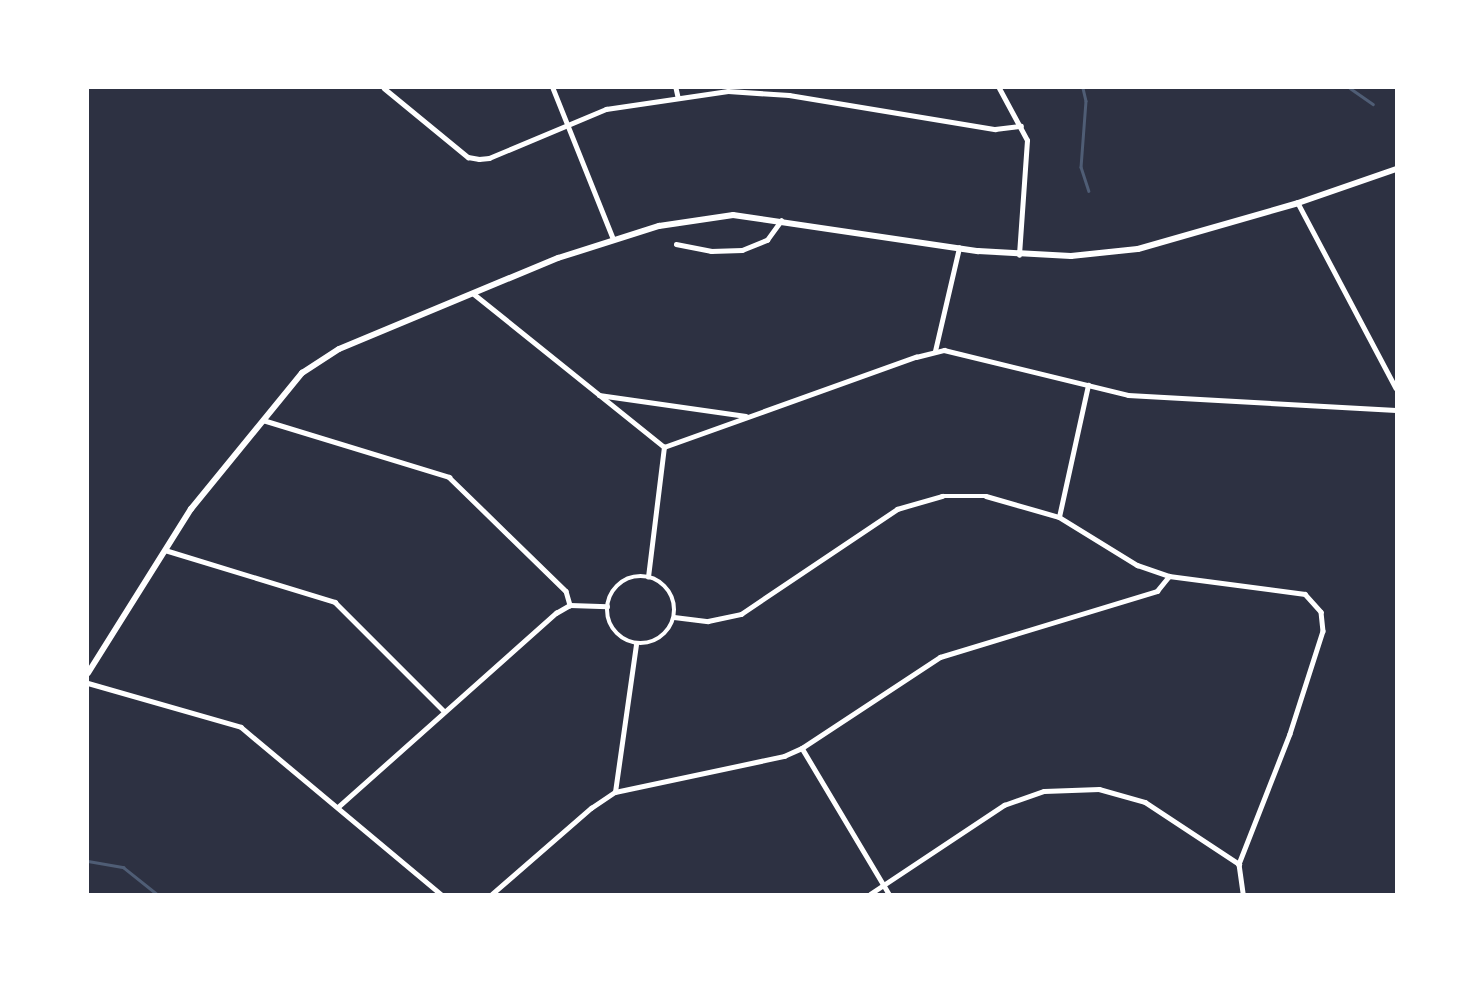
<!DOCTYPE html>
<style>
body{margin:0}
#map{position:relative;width:1484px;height:982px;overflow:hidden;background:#2d3142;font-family:Signika,sans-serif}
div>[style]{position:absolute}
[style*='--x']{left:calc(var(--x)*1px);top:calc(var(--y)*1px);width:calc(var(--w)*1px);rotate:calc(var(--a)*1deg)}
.stream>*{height:2.5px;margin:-1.25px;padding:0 1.25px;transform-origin:1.25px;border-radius:1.25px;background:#4f5d75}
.minor>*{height:4.5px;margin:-2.25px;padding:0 2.25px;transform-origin:2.25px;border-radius:2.25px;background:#fff}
.minor>.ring{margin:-2.25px;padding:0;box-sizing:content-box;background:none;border:4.5px solid #fff;border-radius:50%}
.tertiary>*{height:5px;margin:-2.5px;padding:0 2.5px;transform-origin:2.5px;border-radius:2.5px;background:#fff}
.secondary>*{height:6px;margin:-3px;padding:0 3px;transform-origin:3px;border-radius:3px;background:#fff}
span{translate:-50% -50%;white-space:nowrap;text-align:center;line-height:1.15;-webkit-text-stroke:7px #fff;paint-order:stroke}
.frame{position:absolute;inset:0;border:89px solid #fff;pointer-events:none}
</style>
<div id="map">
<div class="stream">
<i style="--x:1083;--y:88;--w:13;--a:77"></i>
<i style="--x:1086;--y:101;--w:66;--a:94.3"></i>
<i style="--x:1081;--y:167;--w:25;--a:72"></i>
<i style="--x:1350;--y:88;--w:28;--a:35"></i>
<i style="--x:88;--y:861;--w:36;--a:10"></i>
<i style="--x:123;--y:867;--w:43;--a:38.5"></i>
</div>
<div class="minor">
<i style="--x:384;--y:88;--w:109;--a:39.4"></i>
<i style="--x:468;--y:157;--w:11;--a:10"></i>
<i style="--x:479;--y:159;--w:10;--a:-6"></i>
<i style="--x:489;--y:158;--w:127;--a:-22.7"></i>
<i style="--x:606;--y:109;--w:123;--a:-8.4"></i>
<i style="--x:728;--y:91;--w:61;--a:3.8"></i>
<i style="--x:789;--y:95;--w:209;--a:9.4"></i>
<i style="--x:995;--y:129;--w:26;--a:-7"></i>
<i style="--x:553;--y:88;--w:162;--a:68.2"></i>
<i style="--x:676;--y:88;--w:9;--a:77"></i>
<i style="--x:1298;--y:203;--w:209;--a:62.1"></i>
<i style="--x:676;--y:244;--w:36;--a:11"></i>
<i style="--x:711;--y:251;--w:31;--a:-2"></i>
<i style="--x:742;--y:250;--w:27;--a:-22"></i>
<i style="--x:767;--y:240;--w:24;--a:-54"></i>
<i style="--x:474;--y:294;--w:244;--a:38.8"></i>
<i style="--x:935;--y:351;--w:106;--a:-76.9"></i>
<i style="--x:599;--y:395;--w:148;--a:8.1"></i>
<i style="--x:263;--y:420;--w:195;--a:17"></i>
<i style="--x:449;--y:477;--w:163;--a:44.3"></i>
<i style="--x:566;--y:591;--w:15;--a:74"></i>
<i style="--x:664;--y:447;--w:268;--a:-19.7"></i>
<i style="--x:916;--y:357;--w:29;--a:-14"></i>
<i style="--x:944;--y:350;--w:189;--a:13.7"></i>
<i style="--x:1128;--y:395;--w:268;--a:3.2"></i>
<i style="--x:1059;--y:517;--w:135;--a:-77.6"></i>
<i style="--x:165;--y:550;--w:178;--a:17"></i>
<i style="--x:335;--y:602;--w:154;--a:45"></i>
<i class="ring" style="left:607px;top:576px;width:63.5px;height:63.5px"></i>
<i style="--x:648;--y:577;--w:131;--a:-83"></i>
<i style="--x:674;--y:617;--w:34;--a:7"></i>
<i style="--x:708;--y:621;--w:34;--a:-12"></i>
<i style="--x:741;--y:614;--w:188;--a:-33.9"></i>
<i style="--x:897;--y:509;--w:47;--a:-16.1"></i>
<i style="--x:942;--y:496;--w:44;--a:0"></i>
<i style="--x:986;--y:496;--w:76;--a:16"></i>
<i style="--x:1059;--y:517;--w:92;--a:31.6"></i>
<i style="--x:1137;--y:565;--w:34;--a:19"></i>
<i style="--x:1169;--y:576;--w:137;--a:7.5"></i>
<i style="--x:1305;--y:594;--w:24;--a:48"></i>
<i style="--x:1321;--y:612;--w:19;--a:84"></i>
<i style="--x:1323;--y:631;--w:108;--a:107.8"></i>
<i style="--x:1290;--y:734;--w:140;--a:111.4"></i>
<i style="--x:88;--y:683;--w:159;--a:16"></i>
<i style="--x:241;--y:727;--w:261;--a:39.9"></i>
<i style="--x:802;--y:748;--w:170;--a:59.2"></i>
<i style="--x:615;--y:792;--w:149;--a:-81.9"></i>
<i style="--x:338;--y:807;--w:292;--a:-41.7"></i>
<i style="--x:556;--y:613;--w:16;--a:-30"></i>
<i style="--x:570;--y:605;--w:37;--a:2"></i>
<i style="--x:492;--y:894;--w:131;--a:-41"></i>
<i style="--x:591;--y:808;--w:29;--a:-34"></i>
<i style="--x:615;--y:792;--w:173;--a:-12"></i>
<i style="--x:784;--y:756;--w:20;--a:-24"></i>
<i style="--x:802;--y:748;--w:165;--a:-33.4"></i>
<i style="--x:940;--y:657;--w:227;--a:-16.9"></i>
<i style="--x:1157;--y:591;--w:19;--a:-51"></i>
<i style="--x:870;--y:894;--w:161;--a:-33.6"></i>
<i style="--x:1004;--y:805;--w:42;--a:-19.3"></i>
<i style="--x:1044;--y:791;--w:55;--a:-2.1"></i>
<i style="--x:1099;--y:789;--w:48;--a:15.8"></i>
<i style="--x:1145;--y:802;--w:113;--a:33.4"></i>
<i style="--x:1239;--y:864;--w:30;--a:82"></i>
</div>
<div class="tertiary">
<i style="--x:999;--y:88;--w:59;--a:61.7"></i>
<i style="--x:1027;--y:140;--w:115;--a:94"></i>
</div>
<div class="secondary">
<i style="--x:88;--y:673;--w:194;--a:-57.9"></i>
<i style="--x:191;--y:509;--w:176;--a:-50.8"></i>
<i style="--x:302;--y:373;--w:44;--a:-33"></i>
<i style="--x:339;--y:349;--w:237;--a:-22.6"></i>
<i style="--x:558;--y:258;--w:106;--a:-17.6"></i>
<i style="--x:659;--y:226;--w:75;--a:-8.5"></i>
<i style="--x:733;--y:215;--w:248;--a:8.4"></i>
<i style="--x:978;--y:251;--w:93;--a:3.1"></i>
<i style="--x:1071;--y:256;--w:67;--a:-6"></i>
<i style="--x:1138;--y:249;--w:166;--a:-16"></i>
<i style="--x:1298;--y:203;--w:104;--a:-19.1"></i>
</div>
<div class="frame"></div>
</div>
